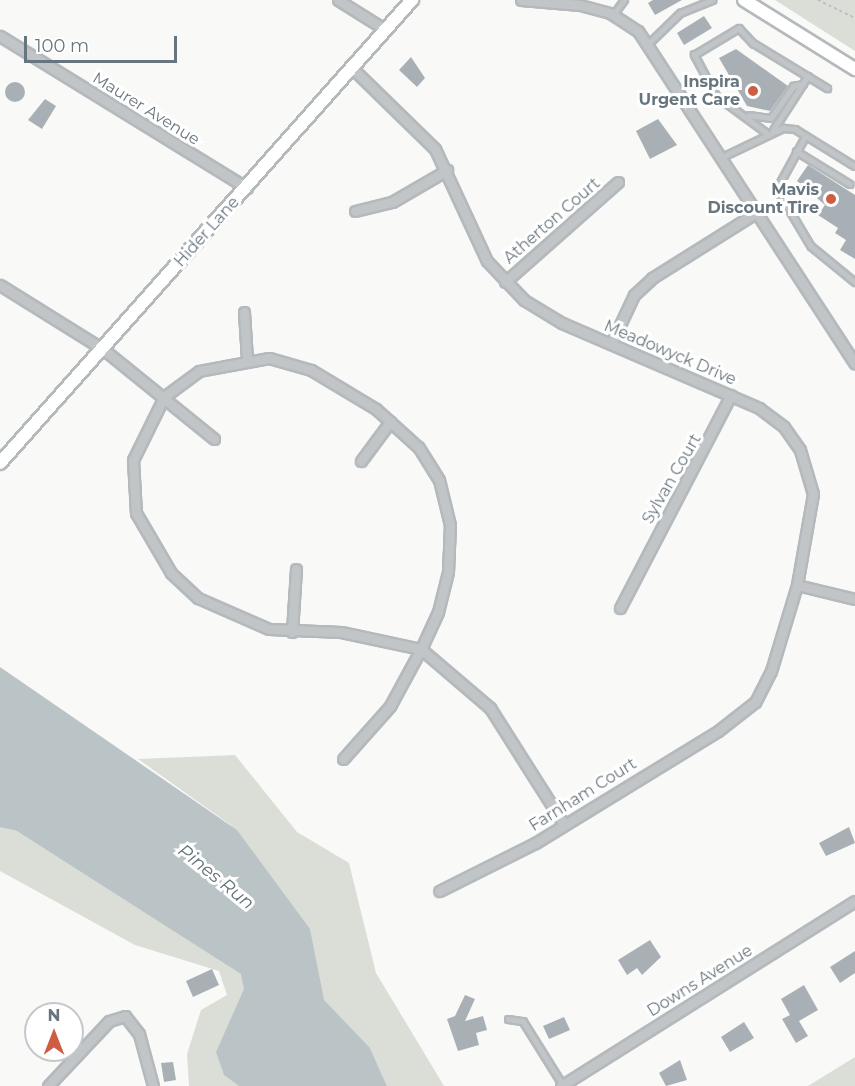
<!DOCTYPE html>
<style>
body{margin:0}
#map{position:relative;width:855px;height:1086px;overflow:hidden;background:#f9f9f7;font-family:Montserrat,sans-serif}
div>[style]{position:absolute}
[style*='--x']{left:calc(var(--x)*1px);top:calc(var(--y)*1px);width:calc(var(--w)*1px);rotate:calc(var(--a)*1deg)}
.green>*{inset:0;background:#daded7}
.water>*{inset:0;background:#bac4c7}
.building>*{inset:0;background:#a9b0b5}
.round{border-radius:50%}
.path>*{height:1.5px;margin-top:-0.75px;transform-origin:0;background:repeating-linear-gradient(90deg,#bbbec0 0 3px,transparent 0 6px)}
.roads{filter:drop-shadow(2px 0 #b4b9bc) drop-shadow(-2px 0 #b4b9bc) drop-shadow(0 2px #b4b9bc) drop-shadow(0 -2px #b4b9bc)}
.lane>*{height:4.5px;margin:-2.25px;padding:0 2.25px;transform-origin:2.25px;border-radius:2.25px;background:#c1c5c8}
.street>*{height:9px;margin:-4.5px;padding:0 4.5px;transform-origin:4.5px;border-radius:4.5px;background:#c1c5c8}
.secondary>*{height:12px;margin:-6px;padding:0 6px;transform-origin:6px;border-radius:6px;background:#fff}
.dots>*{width:16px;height:16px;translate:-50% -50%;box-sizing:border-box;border:3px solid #fff;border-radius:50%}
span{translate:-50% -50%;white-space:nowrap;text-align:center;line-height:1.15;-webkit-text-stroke:6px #fff;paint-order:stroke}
.poi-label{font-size:16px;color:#67767e;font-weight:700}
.right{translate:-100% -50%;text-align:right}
.street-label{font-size:16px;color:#67767e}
.water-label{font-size:18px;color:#637378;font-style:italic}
.north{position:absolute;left:24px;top:1002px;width:60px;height:60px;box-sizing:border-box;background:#fff;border:2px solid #c2c8cb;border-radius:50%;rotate:0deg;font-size:16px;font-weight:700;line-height:24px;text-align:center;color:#67767e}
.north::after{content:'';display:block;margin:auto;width:21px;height:27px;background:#ce5e43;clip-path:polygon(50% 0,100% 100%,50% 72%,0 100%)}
.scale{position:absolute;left:24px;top:36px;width:153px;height:27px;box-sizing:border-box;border:3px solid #67767e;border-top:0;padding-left:8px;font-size:18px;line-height:21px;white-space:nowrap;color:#67767e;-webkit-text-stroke:4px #fff;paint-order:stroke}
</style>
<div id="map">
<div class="green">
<i style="clip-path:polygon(775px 0,855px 0,855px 51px)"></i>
<i style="clip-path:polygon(235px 755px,297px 832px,349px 863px,376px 973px,444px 1086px,387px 1086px,370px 1048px,241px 1086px,189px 1086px,187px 1054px,201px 1010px,227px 995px,219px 971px,135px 945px,0 871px,0 826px,16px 831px,232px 826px,138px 759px)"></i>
<i style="clip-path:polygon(855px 1057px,855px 1086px,808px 1086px)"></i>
</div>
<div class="water">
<i style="clip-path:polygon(0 667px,237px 830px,310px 929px,324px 1000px,370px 1048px,387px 1086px,239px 1086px,224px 1075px,216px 1052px,244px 989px,241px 974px,17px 831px,0 827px)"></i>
</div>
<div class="building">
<i style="clip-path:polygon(653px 0,682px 0,655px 15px,648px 3px)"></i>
<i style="clip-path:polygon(704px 16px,712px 28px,684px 45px,677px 33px)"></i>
<i style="clip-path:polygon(736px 49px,788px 86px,770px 111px,747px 106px,719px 58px)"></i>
<i style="clip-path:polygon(411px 57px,425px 78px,417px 87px,399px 70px)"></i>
<i class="round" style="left:5px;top:82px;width:20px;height:20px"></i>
<i style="clip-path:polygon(45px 99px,56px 106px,42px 129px,28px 120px)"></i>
<i style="clip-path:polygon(658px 119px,677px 145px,650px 159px,636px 131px)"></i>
<i style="clip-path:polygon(808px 165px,855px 195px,855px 259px,840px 250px,846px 240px,835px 233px,838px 228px,818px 215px,825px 205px,797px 181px)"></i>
<i style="clip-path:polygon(849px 827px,855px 843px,826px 856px,819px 843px)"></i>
<i style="clip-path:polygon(650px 940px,661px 957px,642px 975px,637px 968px,627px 975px,618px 960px)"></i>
<i style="clip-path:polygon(855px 951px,855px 973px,840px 983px,830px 967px)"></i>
<i style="clip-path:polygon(212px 969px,219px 985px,193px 997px,186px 981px)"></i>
<i style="clip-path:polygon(804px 985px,818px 1010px,799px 1021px,808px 1036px,796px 1043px,782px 1019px,790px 1015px,781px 999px)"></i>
<i style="clip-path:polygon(465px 995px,475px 999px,465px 1021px,483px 1016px,487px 1030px,476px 1033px,479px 1045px,458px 1051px,447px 1019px,455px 1016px)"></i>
<i style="clip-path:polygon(564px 1017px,570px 1030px,549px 1039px,543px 1026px)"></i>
<i style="clip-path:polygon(744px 1022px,754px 1038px,730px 1052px,721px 1037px)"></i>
<i style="clip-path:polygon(680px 1060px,687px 1080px,666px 1086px,659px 1073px)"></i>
<i style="clip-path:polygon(173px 1062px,176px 1080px,164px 1082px,161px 1063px)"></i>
</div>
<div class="path">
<i style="--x:818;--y:0;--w:41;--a:25.9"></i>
</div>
<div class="roads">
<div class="lane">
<i style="--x:613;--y:15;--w:19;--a:-54"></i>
<i style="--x:648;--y:44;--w:45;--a:-44.1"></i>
<i style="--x:680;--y:13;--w:35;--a:-22"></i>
<i style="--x:749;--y:115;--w:22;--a:8"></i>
<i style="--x:771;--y:118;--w:39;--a:-55"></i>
<i style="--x:793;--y:86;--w:10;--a:-11"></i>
<i style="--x:773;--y:130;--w:64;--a:-57.1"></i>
<i style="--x:766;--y:133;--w:62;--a:-143.5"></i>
<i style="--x:716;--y:96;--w:47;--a:-118.2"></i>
<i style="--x:694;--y:55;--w:52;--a:-31"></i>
<i style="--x:739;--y:28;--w:21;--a:47"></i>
<i style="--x:753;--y:43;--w:87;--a:31.3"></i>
<i style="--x:806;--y:136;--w:60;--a:118.7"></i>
<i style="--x:777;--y:189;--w:66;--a:59.2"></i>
<i style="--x:811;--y:246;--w:57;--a:39.3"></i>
<i style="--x:796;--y:151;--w:63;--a:31.4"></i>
<i style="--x:720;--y:158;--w:70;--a:-25.5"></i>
<i style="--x:783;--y:128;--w:12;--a:5"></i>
<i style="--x:795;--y:129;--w:70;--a:31.7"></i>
<i style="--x:508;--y:1019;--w:15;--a:8"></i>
<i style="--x:523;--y:1021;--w:75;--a:58"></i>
</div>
<div class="street">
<i style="--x:338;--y:0;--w:57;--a:32"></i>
<i style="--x:521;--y:0;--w:59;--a:4.8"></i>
<i style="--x:580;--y:5;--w:31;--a:15"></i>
<i style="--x:610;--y:13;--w:33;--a:33"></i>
<i style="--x:638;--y:31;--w:397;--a:56.9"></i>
<i style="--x:0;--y:36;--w:290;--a:31.6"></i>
<i style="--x:352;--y:68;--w:116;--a:44.3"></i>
<i style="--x:435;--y:149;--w:123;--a:65.1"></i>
<i style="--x:487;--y:261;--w:54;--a:46.5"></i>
<i style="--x:524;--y:300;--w:44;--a:31.2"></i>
<i style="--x:562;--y:323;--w:215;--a:23.3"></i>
<i style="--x:759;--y:408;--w:31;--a:37"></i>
<i style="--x:784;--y:427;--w:28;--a:55"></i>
<i style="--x:800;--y:450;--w:46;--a:73.5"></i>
<i style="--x:813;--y:494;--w:92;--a:100"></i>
<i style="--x:797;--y:585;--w:90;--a:106.8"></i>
<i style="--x:771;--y:671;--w:35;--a:117"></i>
<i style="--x:755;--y:702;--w:47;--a:141.9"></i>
<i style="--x:718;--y:731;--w:215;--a:148.5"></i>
<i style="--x:535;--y:843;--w:107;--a:153.4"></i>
<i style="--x:355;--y:211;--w:38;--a:-14"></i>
<i style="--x:392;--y:202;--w:64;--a:-30.2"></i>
<i style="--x:505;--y:282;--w:151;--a:-41.5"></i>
<i style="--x:0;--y:285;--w:121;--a:31.9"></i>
<i style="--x:103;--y:349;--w:143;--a:39"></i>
<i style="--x:244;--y:312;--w:48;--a:86.4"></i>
<i style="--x:611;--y:344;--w:54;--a:-64.9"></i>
<i style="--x:634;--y:295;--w:25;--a:-43"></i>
<i style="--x:652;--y:278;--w:120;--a:-32.1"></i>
<i style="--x:361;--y:461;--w:49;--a:-53.4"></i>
<i style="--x:797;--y:585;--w:60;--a:13.6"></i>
<i style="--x:620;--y:608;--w:240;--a:-62.5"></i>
<i style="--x:292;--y:632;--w:63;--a:-86.4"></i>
<i style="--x:343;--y:759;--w:71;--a:-48.4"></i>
<i style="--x:390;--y:706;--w:65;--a:-61.5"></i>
<i style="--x:421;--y:649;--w:41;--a:-65.3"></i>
<i style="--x:438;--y:612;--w:41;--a:-76"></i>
<i style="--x:448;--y:572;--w:47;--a:-87.6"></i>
<i style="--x:450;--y:525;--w:46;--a:-103.7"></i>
<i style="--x:439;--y:480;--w:39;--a:-122"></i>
<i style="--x:418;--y:447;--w:57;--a:-137.9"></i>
<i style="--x:376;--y:409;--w:76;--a:-149"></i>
<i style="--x:311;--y:370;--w:44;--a:-164.1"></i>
<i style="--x:269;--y:358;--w:71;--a:169.5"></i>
<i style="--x:199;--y:371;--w:44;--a:143.4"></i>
<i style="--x:164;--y:397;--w:70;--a:116.2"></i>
<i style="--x:133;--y:460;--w:53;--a:86.8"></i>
<i style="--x:136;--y:513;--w:69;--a:59.7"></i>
<i style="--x:171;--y:573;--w:37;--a:43"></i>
<i style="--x:198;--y:598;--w:77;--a:23.6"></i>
<i style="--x:269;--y:629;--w:72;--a:2.4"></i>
<i style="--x:341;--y:632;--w:82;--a:12"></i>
<i style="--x:421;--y:649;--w:91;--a:40.5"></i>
<i style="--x:490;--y:708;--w:136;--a:57.6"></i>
<i style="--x:48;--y:1086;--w:89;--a:-46.8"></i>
<i style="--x:109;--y:1021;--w:17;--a:-17"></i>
<i style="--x:125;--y:1016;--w:23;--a:52"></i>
<i style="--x:139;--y:1034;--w:54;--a:74.9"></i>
<i style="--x:561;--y:1086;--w:347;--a:-32.2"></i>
</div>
<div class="secondary">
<i style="--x:744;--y:0;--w:131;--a:31.9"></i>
<i style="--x:0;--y:463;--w:620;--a:-48.34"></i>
</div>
</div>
<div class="dots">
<i style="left:753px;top:91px;background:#ce5e43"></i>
<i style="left:831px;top:199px;background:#ce5e43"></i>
</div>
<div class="poi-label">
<span class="right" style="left:740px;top:91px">Inspira<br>Urgent Care</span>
<span class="right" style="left:819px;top:199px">Mavis<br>Discount Tire</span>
</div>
<div class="street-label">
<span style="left:146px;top:109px;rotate:32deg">Maurer Avenue</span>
<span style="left:552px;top:221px;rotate:-41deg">Atherton Court</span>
<span style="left:207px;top:232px;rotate:-48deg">Hider Lane</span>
<span style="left:670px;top:353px;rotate:23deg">Meadowyck Drive</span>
<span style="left:672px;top:479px;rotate:-60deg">Sylvan Court</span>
<span style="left:583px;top:795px;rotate:-32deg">Farnham Court</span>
<span style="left:700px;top:981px;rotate:-32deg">Downs Avenue</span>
</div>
<div class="water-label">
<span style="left:216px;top:877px;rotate:39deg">Pines Run</span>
</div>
<div class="north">N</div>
<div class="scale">100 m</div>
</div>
